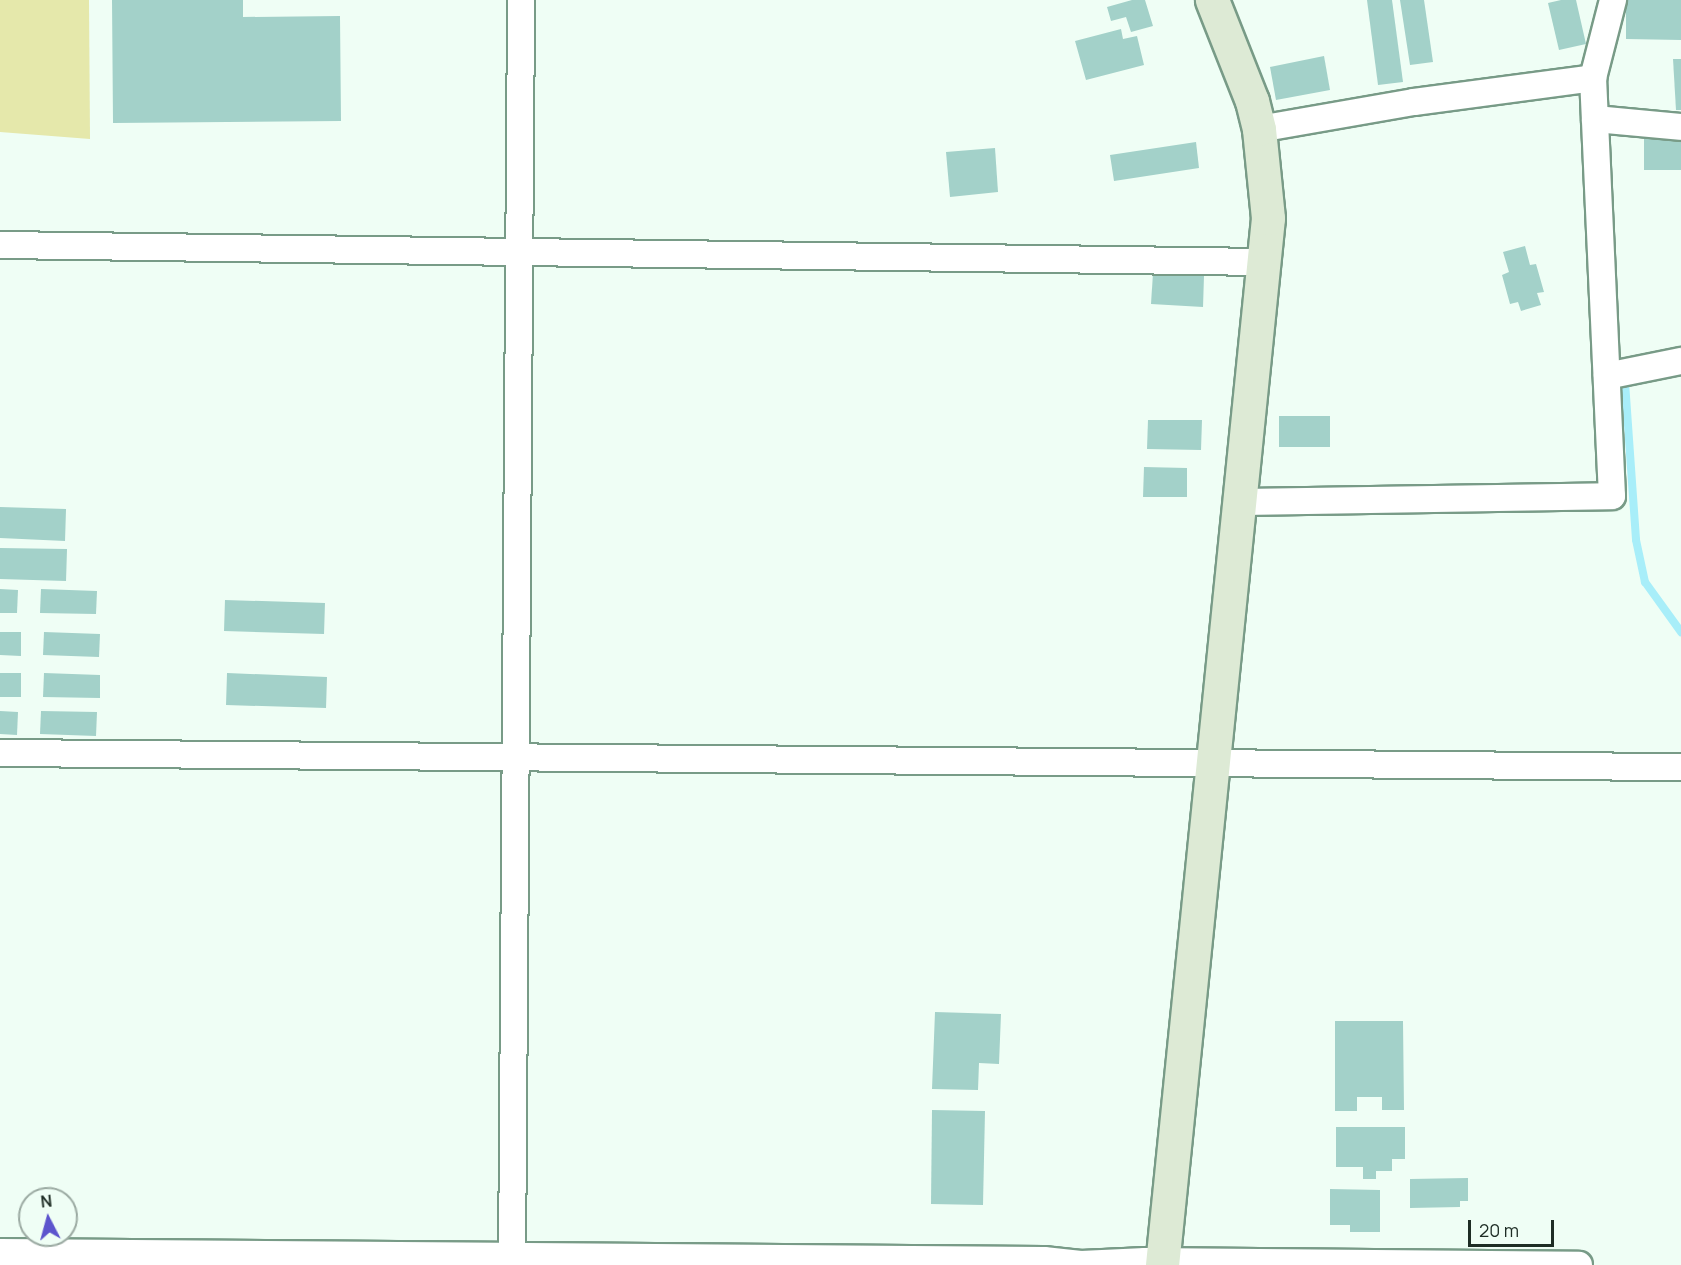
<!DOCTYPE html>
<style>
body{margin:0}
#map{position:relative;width:1681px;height:1265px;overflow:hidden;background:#effef5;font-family:Manrope,sans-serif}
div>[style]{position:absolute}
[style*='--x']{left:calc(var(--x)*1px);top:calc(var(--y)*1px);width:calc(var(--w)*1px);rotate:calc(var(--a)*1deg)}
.green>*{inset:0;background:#e5e8ab}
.stream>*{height:8px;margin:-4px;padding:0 4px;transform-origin:4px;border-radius:4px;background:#a8eef9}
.building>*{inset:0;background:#a3d1c9}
.roads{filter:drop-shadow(2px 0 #789b87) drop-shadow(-2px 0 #789b87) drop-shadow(0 2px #789b87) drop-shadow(0 -2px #789b87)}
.street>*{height:26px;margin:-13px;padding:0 13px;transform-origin:13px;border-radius:13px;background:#fff}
.secondary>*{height:33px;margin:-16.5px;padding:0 16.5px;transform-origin:16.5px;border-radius:16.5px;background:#ddead5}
span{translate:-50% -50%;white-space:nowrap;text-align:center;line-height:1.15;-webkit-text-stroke:5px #effef5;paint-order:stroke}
.north{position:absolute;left:18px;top:1187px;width:60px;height:60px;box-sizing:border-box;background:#effef5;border:2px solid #9baaa2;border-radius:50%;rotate:354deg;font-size:16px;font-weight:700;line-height:24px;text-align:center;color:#1e2d25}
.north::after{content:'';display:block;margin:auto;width:21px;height:27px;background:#5d55cd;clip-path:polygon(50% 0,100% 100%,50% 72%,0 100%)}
.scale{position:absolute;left:1468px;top:1220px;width:86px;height:27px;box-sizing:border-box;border:3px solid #1e2d25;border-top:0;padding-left:8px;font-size:18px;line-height:21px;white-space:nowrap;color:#1e2d25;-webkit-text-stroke:4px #effef5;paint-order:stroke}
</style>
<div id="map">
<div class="green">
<i style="clip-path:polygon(0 0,89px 0,90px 139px,0 132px)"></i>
</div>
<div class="stream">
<i style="--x:1625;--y:382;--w:158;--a:86"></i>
<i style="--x:1636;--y:540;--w:43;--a:77.9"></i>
<i style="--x:1645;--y:582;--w:62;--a:54.2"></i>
</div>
<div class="building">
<i style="clip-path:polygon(112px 0,243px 0,243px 17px,340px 16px,341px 121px,113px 123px)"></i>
<i style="clip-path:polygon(1132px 0,1145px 0,1153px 26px,1131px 32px,1126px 17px,1111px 21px,1107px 7px)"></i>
<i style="clip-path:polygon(1367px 0,1392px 0,1403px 82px,1378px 85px)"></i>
<i style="clip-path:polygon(1400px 0,1424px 0,1433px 62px,1410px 65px)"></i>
<i style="clip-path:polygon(1561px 0,1576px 0,1586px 44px,1559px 50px,1548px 3px)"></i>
<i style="clip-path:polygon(1626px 0,1681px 0,1681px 40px,1626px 39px)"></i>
<i style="clip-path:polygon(1121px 29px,1123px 39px,1137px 36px,1144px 65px,1086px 80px,1075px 41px)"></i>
<i style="clip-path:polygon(1324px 56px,1330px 90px,1276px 100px,1270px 67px)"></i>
<i style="clip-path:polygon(1673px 59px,1681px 59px,1681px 110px,1676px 110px)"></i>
<i style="clip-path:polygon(1644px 139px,1681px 139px,1681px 170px,1644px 170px)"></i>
<i style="clip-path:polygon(1196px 142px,1199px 168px,1114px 181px,1110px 155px)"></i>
<i style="clip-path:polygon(995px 148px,998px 192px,950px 197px,946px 152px)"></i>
<i style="clip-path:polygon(1525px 246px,1530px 265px,1536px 264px,1544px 292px,1537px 293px,1541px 305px,1521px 311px,1518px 302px,1510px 304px,1502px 275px,1509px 272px,1503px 252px)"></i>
<i style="clip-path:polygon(1153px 273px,1204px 276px,1203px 307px,1151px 304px)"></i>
<i style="clip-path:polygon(1279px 416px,1330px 416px,1330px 447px,1279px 447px)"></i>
<i style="clip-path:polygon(1148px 420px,1202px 420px,1201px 450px,1147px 449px)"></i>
<i style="clip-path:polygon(1144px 467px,1187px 468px,1187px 497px,1143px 497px)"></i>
<i style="clip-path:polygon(0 507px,66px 509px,65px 541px,0 538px)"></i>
<i style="clip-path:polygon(0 548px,67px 549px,66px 581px,0 579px)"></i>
<i style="clip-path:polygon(0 589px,18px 590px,17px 613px,0 613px)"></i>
<i style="clip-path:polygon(41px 589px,97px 591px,96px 614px,40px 613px)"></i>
<i style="clip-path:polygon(225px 600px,325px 603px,324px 634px,224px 631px)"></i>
<i style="clip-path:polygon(0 632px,21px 632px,21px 656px,0 655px)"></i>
<i style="clip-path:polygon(44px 632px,100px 634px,99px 657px,43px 655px)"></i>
<i style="clip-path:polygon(0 673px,21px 673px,21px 697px,0 697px)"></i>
<i style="clip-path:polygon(44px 673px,100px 675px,100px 698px,43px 697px)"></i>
<i style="clip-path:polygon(227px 673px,327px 677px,326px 708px,226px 705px)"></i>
<i style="clip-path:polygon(0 711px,18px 712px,17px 735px,0 734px)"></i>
<i style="clip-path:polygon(41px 711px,97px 712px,96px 736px,40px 734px)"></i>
<i style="clip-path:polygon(935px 1012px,1001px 1014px,999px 1064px,979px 1063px,978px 1090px,932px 1089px)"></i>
<i style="clip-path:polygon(1335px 1021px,1403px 1021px,1404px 1110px,1382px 1110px,1382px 1097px,1357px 1097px,1357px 1111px,1335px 1111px)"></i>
<i style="clip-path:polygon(932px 1110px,985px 1111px,983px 1205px,931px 1204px)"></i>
<i style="clip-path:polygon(1336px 1127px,1405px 1127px,1405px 1159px,1392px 1159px,1392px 1171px,1376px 1171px,1376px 1179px,1363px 1179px,1363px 1167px,1336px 1167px)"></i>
<i style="clip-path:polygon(1468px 1178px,1468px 1201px,1460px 1201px,1460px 1207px,1410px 1208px,1410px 1179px)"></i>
<i style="clip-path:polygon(1330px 1189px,1380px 1190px,1380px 1232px,1350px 1232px,1350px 1225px,1330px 1225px)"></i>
</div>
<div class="roads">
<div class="street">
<i style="--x:1595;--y:119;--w:86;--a:5.3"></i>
<i style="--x:1259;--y:129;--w:157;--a:-9.9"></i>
<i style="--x:1414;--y:102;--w:181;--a:-7.6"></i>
<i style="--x:0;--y:245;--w:1264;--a:0.77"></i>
<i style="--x:1607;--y:376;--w:76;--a:-11.5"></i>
<i style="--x:1240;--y:502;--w:372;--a:-0.9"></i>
<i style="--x:1612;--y:496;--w:418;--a:-92.6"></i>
<i style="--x:1593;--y:78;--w:81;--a:-75.6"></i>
<i style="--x:0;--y:753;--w:1681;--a:0.48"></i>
<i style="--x:0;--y:1252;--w:1044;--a:0.44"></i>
<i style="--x:1044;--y:1260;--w:37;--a:6"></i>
<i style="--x:1081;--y:1264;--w:64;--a:-2.7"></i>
<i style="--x:1145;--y:1261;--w:434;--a:0.5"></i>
<i style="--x:512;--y:1265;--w:1265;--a:-89.59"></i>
</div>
<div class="secondary">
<i style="--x:1162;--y:1265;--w:1052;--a:-84.22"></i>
<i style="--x:1268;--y:218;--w:89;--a:-95.8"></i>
<i style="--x:1259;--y:129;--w:29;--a:-104"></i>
<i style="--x:1252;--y:101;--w:109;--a:-111.6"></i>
</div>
</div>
<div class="north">N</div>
<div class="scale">20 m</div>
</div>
